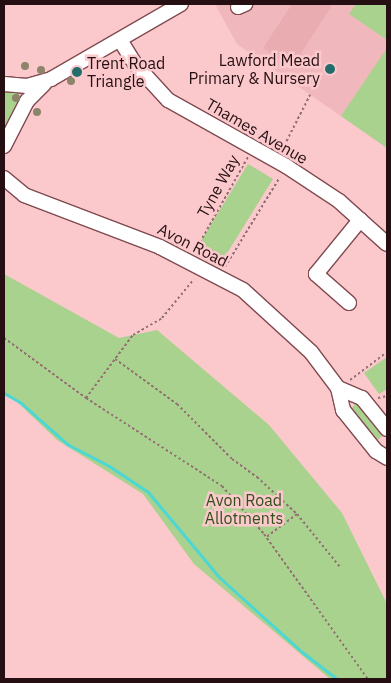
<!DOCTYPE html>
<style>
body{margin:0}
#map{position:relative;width:391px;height:683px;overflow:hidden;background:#fbc8cc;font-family:"IBM Plex Sans",sans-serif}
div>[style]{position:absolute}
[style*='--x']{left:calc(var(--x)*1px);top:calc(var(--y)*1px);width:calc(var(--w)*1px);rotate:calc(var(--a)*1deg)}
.built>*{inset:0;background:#f0b8bc}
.green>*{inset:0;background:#a8d28d}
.stream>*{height:3px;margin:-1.5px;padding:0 1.5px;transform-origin:1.5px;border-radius:1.5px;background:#4cd7d5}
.building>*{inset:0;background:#e9acb0}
.path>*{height:2px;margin-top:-1px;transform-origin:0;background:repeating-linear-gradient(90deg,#936e72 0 2.5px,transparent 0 5px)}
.roads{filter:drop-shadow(1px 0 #804b50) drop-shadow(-1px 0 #804b50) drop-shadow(0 1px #804b50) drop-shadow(0 -1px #804b50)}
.minor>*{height:14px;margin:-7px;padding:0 7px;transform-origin:7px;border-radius:7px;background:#fff}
.trees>*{width:8px;height:8px;margin:-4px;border-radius:50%;background:#8c856a}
.dots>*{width:14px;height:14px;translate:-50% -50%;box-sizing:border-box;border:2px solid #fbc8cc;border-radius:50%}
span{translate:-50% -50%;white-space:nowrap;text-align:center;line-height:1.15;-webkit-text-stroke:5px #fbc8cc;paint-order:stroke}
.poi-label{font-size:16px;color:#250f12}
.right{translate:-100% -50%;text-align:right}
.left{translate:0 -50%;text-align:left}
.street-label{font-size:16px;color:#250f12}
.park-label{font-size:16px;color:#314f19}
.frame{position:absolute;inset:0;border:5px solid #250f12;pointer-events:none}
</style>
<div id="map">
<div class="built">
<i style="clip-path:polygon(215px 4px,387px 4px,387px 148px,237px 44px)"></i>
</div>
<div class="green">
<i style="clip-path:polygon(356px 4px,387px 4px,387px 40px,349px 14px)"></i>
<i style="clip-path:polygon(387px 48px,387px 148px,341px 116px)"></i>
<i style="clip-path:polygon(4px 89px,17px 91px,21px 97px,4px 139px)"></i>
<i style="clip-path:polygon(248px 164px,273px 179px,218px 268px,194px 252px)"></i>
<i style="clip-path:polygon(4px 274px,119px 338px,157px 330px,269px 425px,342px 513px,387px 604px,387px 679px,330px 679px,194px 564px,143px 494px,57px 440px,12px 397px,4px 396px)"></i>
<i style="clip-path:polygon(387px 357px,387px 389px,379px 394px,364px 373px)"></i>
<i style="clip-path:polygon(356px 402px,386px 433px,376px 441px,351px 410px)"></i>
</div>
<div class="stream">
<i style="--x:4;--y:393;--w:20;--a:30"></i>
<i style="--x:21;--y:403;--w:62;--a:41.7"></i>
<i style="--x:67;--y:444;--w:47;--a:27.6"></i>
<i style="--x:109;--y:466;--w:47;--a:33.7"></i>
<i style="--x:148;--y:492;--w:112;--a:50.1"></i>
<i style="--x:220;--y:578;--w:110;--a:42.1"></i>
<i style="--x:302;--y:652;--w:44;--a:37.6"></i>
</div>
<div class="building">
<i style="clip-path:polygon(292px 4px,333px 4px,292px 67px,263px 48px)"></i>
</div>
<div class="path">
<i style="--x:282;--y:150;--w:62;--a:-63"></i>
<i style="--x:195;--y:251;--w:108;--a:-60.6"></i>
<i style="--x:225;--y:267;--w:105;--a:-58.6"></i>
<i style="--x:4;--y:338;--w:102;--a:36.2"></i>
<i style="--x:86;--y:398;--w:162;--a:32.9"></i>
<i style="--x:222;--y:486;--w:64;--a:48.8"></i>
<i style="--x:264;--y:534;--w:178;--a:54.4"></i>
<i style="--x:115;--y:359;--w:77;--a:36"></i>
<i style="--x:177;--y:404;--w:78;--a:45"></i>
<i style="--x:232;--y:459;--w:31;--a:36"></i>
<i style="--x:257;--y:477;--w:54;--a:42.8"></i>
<i style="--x:297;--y:514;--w:38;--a:143"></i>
<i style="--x:350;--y:380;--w:46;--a:-37.1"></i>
<i style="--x:86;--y:398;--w:79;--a:-53.3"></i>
<i style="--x:133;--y:335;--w:34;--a:-30"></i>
<i style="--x:162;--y:318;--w:50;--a:-50.6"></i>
<i style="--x:378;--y:398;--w:9;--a:-13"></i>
<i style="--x:297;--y:514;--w:68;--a:50.9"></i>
</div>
<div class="roads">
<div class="minor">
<i style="--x:238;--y:7;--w:8;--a:-23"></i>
<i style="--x:120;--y:40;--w:28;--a:58"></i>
<i style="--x:135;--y:64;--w:49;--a:47.5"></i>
<i style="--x:168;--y:100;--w:135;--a:29.2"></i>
<i style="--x:286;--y:166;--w:64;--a:33.4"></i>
<i style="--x:339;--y:201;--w:64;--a:41.9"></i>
<i style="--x:4;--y:84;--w:23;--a:5"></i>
<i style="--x:27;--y:86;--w:25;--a:-16"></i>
<i style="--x:51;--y:79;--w:150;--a:-30"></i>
<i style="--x:4;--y:146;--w:51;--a:-62.9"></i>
<i style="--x:27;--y:101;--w:24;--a:-45"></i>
<i style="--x:4;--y:178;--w:26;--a:40"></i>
<i style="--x:24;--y:195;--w:146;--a:20.9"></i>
<i style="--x:160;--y:247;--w:93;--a:27.4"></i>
<i style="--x:243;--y:290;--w:92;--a:42.4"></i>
<i style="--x:311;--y:352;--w:45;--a:53.1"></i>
<i style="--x:338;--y:388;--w:23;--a:77"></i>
<i style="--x:343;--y:410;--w:53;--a:51.2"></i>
<i style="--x:376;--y:451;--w:13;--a:32"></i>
<i style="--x:349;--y:303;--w:44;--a:-138.7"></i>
<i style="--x:316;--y:274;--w:70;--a:-50.8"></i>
<i style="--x:338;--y:388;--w:26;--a:23"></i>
<i style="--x:362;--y:398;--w:40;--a:51"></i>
</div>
</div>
<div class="trees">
<i style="left:25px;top:66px"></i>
<i style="left:41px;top:70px"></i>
<i style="left:71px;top:81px"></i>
<i style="left:16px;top:98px"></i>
<i style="left:37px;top:112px"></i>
</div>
<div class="dots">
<i style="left:330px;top:69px;background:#226d6c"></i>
<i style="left:77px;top:72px;background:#226d6c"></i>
</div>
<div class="poi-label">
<span class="right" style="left:320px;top:69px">Lawford Mead<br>Primary &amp; Nursery</span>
<span class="left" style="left:87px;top:72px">Trent Road<br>Triangle</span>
</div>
<div class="street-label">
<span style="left:257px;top:131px;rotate:30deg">Thames Avenue</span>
<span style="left:218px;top:186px;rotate:-61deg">Tyne Way</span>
<span style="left:193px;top:245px;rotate:27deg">Avon Road</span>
</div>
<div class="park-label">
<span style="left:244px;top:509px">Avon Road<br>Allotments</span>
</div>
<div class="frame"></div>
</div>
